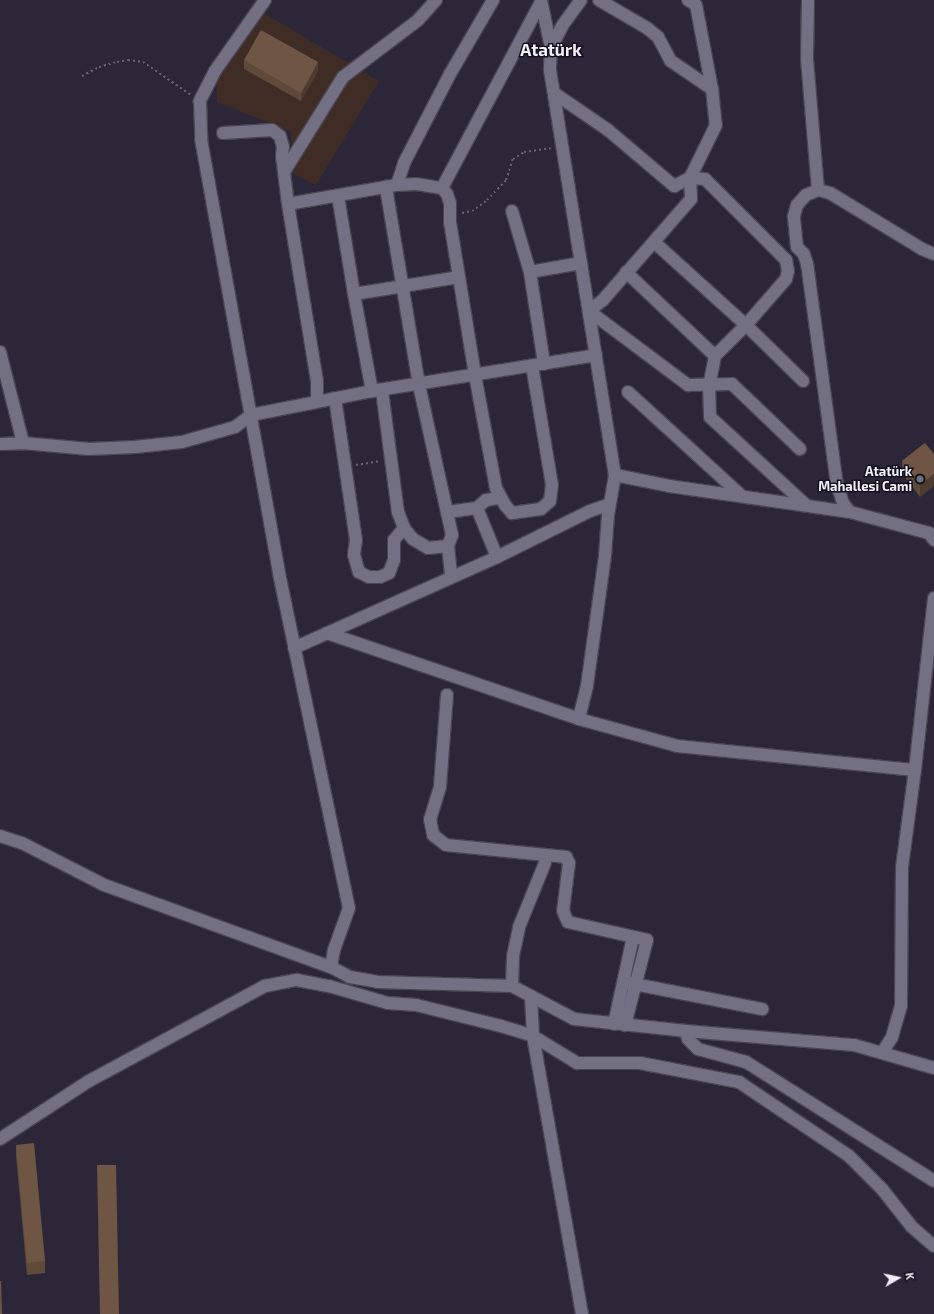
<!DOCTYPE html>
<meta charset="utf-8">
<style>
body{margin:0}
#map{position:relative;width:934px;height:1314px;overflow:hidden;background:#2b2738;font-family:"Exo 2",sans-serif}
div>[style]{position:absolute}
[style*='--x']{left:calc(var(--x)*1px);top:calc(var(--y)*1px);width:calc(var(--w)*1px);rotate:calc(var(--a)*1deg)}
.commercial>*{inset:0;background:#3f2d25}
.path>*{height:2px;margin-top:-1px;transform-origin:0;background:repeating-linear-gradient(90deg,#676474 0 2px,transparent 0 5px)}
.roads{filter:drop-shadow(1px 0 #494654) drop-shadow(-1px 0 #494654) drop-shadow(0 1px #494654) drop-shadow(0 -1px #494654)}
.minor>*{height:12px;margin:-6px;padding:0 6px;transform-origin:6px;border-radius:6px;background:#737084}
.wall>*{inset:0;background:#5f4a3a}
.shaded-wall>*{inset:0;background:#4e3c30}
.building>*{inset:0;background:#6f5644}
.dots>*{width:11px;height:11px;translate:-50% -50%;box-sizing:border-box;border:2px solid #131119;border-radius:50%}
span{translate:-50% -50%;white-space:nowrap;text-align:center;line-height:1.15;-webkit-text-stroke:3px #131119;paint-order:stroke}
.poi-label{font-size:13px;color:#f2f0fc;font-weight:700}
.right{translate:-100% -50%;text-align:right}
.district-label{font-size:17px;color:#f2f0fc;font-weight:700}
.north{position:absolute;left:878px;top:1258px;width:40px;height:40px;-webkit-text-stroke:3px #131119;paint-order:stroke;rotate:81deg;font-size:11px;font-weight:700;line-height:16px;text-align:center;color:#f2f0fc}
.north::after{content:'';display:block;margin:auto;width:14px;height:18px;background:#f2f0fc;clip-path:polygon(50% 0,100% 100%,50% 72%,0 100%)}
</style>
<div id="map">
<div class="commercial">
<i style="clip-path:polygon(260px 11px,379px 81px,316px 185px,294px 174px,291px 132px,217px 102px,217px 77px)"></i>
</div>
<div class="path">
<i style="--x:82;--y:76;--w:19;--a:-28"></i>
<i style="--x:99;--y:67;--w:19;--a:-16"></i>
<i style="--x:117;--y:62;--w:11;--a:-10"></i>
<i style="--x:128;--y:60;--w:15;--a:8"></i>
<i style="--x:143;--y:62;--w:58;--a:34.5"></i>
<i style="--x:462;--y:213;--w:10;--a:-11"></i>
<i style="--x:472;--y:211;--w:19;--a:-36"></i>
<i style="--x:487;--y:200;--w:28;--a:-46"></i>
<i style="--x:506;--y:180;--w:22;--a:-72"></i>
<i style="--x:513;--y:159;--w:13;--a:-32"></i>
<i style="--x:524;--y:152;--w:27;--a:-8"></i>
<i style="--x:356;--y:465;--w:25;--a:-9"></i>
</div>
<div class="roads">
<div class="minor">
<i style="--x:265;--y:0;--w:87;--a:125.2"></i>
<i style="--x:215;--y:71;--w:34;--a:117"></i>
<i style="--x:200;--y:101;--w:38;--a:88"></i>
<i style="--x:201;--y:139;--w:446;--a:79.8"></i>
<i style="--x:280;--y:578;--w:337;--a:78.2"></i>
<i style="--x:349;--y:908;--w:45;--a:109.7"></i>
<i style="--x:334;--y:950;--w:17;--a:100"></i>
<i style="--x:331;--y:967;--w:21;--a:28"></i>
<i style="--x:350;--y:977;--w:27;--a:10"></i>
<i style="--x:377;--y:982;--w:135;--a:1.7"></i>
<i style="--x:512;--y:986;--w:70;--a:28"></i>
<i style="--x:574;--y:1019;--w:113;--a:6.1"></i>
<i style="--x:686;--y:1031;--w:8;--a:76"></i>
<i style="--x:688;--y:1039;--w:14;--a:45"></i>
<i style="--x:698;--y:1049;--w:50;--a:15.2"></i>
<i style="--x:746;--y:1062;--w:222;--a:32.3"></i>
<i style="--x:541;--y:0;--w:49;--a:78.2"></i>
<i style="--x:551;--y:48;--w:22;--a:93"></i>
<i style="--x:550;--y:70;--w:410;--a:80.9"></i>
<i style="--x:615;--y:475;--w:41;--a:99.9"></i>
<i style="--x:608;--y:515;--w:41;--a:94.2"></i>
<i style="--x:605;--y:556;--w:131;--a:97.9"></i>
<i style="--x:587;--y:686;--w:34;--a:104"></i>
<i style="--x:599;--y:0;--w:56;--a:30.3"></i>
<i style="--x:647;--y:28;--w:14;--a:39"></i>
<i style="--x:658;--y:37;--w:27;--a:62"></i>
<i style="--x:671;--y:61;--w:50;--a:34.3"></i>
<i style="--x:688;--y:0;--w:9;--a:32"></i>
<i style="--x:696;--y:5;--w:86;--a:79.2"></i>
<i style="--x:712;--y:89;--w:36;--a:84"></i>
<i style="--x:716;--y:125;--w:59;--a:116.1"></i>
<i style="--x:690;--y:178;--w:21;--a:87"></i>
<i style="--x:691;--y:199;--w:134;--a:131.1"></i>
<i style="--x:603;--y:300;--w:18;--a:142"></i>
<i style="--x:589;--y:311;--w:124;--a:36.8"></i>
<i style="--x:688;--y:385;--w:44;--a:-1.3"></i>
<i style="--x:732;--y:384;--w:94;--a:43.7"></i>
<i style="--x:808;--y:0;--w:59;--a:91"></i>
<i style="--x:807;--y:59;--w:131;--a:85.2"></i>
<i style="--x:551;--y:48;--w:25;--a:-63"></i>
<i style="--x:562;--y:26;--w:32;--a:-54"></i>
<i style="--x:554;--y:93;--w:65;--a:34.4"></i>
<i style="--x:608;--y:130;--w:87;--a:40.3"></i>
<i style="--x:674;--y:186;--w:18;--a:-27"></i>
<i style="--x:690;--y:178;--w:15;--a:4"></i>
<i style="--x:705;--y:179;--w:115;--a:45"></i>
<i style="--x:786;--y:260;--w:11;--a:80"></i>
<i style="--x:788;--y:271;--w:8;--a:104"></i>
<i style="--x:786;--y:279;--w:61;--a:131"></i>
<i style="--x:746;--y:325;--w:44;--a:135"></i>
<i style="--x:715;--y:356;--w:31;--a:101"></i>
<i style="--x:709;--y:386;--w:31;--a:88"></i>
<i style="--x:710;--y:417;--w:130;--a:42.5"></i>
<i style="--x:223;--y:133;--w:49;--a:-3.5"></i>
<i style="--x:272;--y:130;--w:10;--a:37"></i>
<i style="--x:280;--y:136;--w:11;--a:75"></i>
<i style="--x:283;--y:147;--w:9;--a:96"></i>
<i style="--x:282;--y:156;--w:48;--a:82.9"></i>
<i style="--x:288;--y:204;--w:179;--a:80.7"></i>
<i style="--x:317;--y:381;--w:20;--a:90"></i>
<i style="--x:284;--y:172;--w:112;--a:-58.2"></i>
<i style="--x:343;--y:77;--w:94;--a:-37.2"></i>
<i style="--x:418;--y:20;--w:27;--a:-48"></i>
<i style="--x:397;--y:185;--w:23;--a:-72"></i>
<i style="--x:404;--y:163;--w:100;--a:-62.7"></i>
<i style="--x:450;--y:74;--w:86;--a:-59.8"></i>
<i style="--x:442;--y:188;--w:211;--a:-62"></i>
<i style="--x:338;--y:196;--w:99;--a:80.7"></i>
<i style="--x:354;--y:294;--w:99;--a:79.5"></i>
<i style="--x:288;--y:204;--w:111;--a:-9.9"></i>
<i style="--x:397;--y:185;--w:19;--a:-3"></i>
<i style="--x:416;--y:184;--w:26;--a:9"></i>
<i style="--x:442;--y:188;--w:8;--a:50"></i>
<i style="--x:447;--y:194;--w:9;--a:72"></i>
<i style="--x:450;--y:203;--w:19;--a:90"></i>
<i style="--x:450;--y:222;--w:155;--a:80.7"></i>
<i style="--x:475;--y:375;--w:115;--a:79.5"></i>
<i style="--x:496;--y:488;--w:19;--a:62"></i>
<i style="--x:505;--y:505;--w:11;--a:49"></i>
<i style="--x:512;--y:513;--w:29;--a:-8"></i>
<i style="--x:541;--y:509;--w:12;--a:-42"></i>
<i style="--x:550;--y:501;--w:16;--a:-83"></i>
<i style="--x:552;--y:485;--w:121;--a:-99.5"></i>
<i style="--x:512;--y:211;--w:64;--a:73.6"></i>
<i style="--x:530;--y:272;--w:93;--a:81.3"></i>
<i style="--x:654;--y:242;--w:124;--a:42.1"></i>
<i style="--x:746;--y:325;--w:80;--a:44.5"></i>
<i style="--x:530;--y:272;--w:52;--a:-10"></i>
<i style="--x:626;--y:272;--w:122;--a:43.3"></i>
<i style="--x:354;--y:294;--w:106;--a:-9.2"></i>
<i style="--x:0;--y:352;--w:94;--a:75.8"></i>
<i style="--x:382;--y:391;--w:122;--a:82.5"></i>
<i style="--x:398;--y:512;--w:17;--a:69"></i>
<i style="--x:404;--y:528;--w:14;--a:51"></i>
<i style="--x:413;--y:539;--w:17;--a:31"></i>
<i style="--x:428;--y:548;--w:20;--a:-6"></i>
<i style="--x:448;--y:546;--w:12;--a:-70"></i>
<i style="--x:452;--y:535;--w:154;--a:-102.4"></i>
<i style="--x:419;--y:385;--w:201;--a:-99.5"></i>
<i style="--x:628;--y:392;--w:154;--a:42.4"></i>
<i style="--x:335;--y:398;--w:144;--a:81.6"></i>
<i style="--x:356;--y:540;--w:15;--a:98"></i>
<i style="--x:354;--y:555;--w:18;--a:74"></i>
<i style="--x:359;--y:572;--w:11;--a:27"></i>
<i style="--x:369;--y:577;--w:11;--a:0"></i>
<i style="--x:380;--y:577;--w:10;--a:-24"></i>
<i style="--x:389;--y:573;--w:14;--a:-69"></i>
<i style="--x:394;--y:560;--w:20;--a:-90"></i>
<i style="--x:394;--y:540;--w:16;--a:-50"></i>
<i style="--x:0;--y:444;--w:23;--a:-2"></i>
<i style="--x:23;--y:443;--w:66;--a:5.2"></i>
<i style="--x:89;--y:449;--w:46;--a:-2.5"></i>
<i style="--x:135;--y:447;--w:47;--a:-6.1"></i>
<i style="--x:182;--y:442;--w:55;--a:-15.8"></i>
<i style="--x:235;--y:427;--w:20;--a:-37"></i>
<i style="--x:251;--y:415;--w:123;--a:-11.2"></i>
<i style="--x:372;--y:391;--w:227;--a:-9.1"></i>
<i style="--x:615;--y:475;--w:55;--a:11.5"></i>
<i style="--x:669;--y:486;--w:183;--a:8.2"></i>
<i style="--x:850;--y:512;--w:82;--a:14.9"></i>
<i style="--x:929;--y:533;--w:9;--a:54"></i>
<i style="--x:477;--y:508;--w:12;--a:-42"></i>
<i style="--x:486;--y:500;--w:15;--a:-8"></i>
<i style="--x:448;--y:512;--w:29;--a:-8"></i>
<i style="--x:477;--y:508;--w:53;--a:67.8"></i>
<i style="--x:850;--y:512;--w:11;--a:-128"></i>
<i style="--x:843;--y:503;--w:19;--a:-108"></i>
<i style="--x:837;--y:485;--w:223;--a:-97.7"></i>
<i style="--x:807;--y:264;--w:10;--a:-107"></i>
<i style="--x:804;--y:254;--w:10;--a:-135"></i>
<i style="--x:797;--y:247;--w:31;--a:-96"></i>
<i style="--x:794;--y:216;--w:11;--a:-75"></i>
<i style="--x:797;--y:205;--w:13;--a:-48"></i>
<i style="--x:806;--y:195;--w:13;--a:-23"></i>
<i style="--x:818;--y:190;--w:12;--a:14"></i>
<i style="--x:830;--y:193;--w:108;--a:31.3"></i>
<i style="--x:922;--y:249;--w:13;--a:23"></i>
<i style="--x:448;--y:546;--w:31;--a:84"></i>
<i style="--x:327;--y:633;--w:266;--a:18.8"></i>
<i style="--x:579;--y:719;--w:102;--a:15.4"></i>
<i style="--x:677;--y:746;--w:239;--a:5.8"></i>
<i style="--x:294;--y:648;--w:222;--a:-24.1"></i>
<i style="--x:497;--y:557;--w:104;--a:-26.3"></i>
<i style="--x:590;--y:511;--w:21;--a:-19"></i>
<i style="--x:447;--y:695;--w:92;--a:94.4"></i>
<i style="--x:440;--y:787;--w:34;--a:107"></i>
<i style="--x:430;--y:819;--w:16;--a:79"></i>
<i style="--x:433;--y:835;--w:16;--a:38"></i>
<i style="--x:446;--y:845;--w:121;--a:5.7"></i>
<i style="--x:566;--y:857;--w:7;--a:63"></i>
<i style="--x:569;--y:863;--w:48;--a:97.1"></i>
<i style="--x:563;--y:911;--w:12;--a:66"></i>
<i style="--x:568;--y:922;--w:81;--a:12.8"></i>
<i style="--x:647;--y:940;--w:88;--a:104.5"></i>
<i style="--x:0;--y:836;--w:23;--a:18"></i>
<i style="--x:22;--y:843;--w:92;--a:27.1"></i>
<i style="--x:104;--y:885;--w:241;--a:19.9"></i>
<i style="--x:624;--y:982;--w:141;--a:11.1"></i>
<i style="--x:512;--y:986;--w:30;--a:-88"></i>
<i style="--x:513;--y:956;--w:30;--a:-78"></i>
<i style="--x:519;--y:927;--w:69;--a:-67.9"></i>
<i style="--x:531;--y:996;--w:40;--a:87.1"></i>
<i style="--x:533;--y:1036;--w:282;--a:80"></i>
<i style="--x:614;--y:1024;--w:89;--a:-77.7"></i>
<i style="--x:686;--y:1031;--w:169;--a:4.8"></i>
<i style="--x:854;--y:1045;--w:83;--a:16"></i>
<i style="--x:882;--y:1053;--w:19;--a:-58"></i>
<i style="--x:892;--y:1037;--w:32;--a:-74"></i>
<i style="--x:901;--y:1006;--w:139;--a:-89.6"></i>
<i style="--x:902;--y:867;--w:98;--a:-82.4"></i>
<i style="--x:915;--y:770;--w:173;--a:-83.7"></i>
<i style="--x:0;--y:1139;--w:106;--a:-33.1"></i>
<i style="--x:89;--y:1081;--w:200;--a:-28.4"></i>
<i style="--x:265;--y:986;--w:33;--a:-11"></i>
<i style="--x:297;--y:980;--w:33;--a:11"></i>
<i style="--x:329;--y:986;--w:61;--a:16.1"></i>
<i style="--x:388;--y:1003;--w:28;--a:4"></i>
<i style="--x:416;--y:1005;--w:88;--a:13.9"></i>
<i style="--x:501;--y:1026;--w:34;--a:17"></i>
<i style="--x:533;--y:1036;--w:52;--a:31.5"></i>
<i style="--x:577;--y:1063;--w:63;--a:0"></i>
<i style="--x:640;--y:1063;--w:101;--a:10.9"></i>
<i style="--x:739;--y:1082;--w:133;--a:33.9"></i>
<i style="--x:849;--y:1156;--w:47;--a:45"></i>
<i style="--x:882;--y:1189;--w:48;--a:51.7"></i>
<i style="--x:912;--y:1227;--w:29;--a:41"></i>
</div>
</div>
<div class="wall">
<i style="clip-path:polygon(244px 60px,318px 71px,301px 101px,244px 69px)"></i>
<i style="clip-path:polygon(925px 443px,920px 497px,902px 473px,902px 461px)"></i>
<i style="clip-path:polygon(16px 1145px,45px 1261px,45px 1273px,27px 1275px,16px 1156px)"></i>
</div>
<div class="shaded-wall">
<i style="clip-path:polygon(318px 62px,318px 71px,301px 101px,301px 93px)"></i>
<i style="clip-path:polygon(934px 474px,934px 486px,920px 497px,920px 485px)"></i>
</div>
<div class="building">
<i style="clip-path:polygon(261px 30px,318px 62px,301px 93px,244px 60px)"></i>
<i style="clip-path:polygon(925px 443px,934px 454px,934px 474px,920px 485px,902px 461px)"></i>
<i style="clip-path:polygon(34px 1143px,45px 1261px,27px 1263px,16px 1145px)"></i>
<i style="clip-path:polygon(97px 1165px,116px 1165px,119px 1314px,100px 1314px)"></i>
<i style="clip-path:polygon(0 1281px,1px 1281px,2px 1314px,0 1314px)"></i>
</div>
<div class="dots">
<i style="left:920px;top:479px;background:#6b7280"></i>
</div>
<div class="poi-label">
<span class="right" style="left:912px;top:479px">Atatürk<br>Mahallesi Cami</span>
</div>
<div class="district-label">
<span style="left:551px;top:50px">Atatürk</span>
</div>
<div class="north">K</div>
</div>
